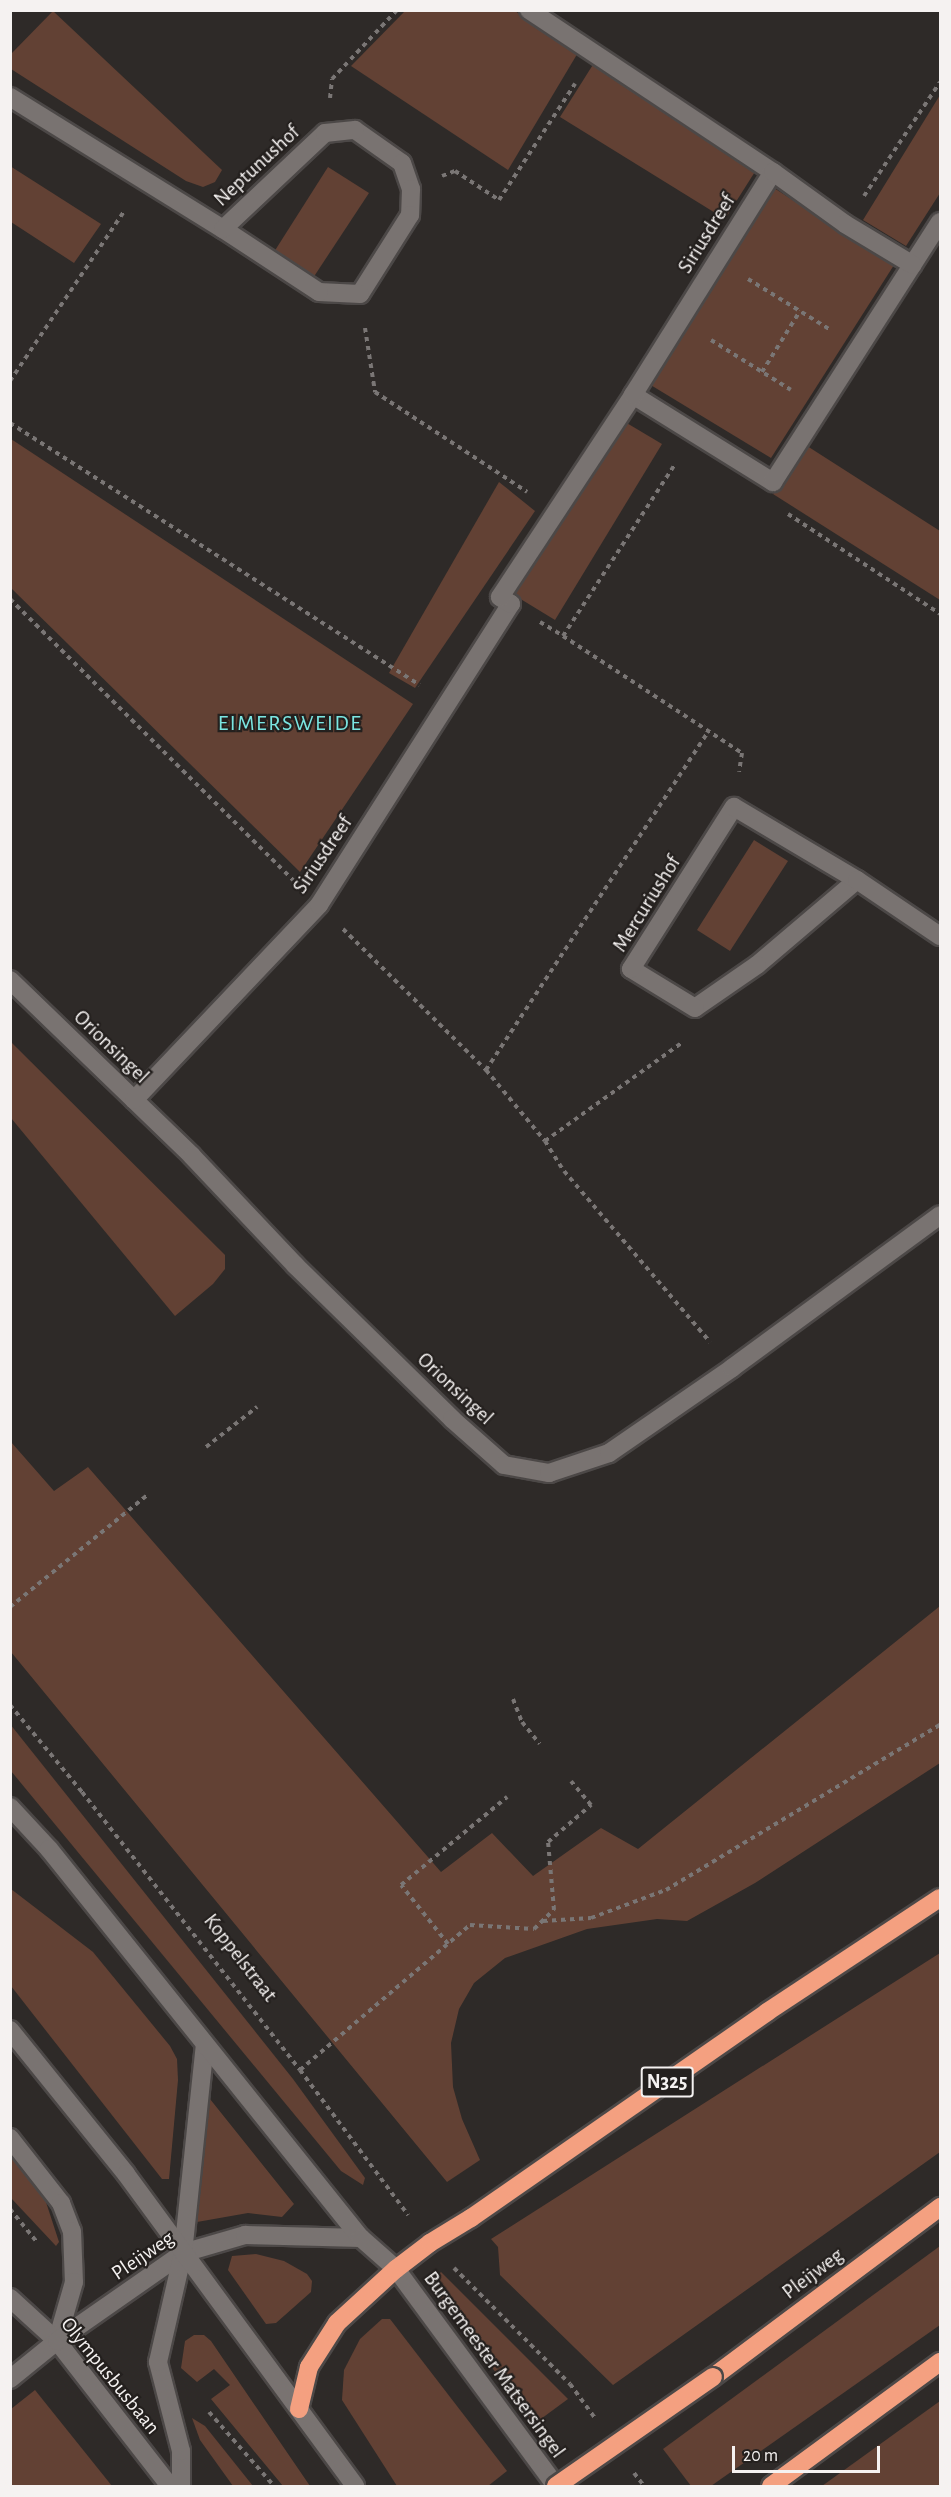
<!DOCTYPE html>
<style>
body{margin:0}
#map{position:relative;width:951px;height:2497px;overflow:hidden;background:#2e2a28;font-family:"Alegreya Sans",sans-serif}
div>[style]{position:absolute}
[style*='--x']{left:calc(var(--x)*1px);top:calc(var(--y)*1px);width:calc(var(--w)*1px);rotate:calc(var(--a)*1deg)}
.green>*{inset:0;background:#624134}
.path>*{height:4px;margin-top:-2px;transform-origin:0;background:repeating-linear-gradient(90deg,#7a7675 0 4.5px,transparent 0 9px)}
.roads{filter:drop-shadow(2px 0 #4c4847) drop-shadow(-2px 0 #4c4847) drop-shadow(0 2px #4c4847) drop-shadow(0 -2px #4c4847)}
.lane>*{height:18px;margin:-9px;padding:0 9px;transform-origin:9px;border-radius:9px;background:#797371}
.street>*{height:18px;margin:-9px;padding:0 9px;transform-origin:9px;border-radius:9px;background:#797371}
.secondary>*{height:18px;margin:-9px;padding:0 9px;transform-origin:9px;border-radius:9px;background:#797371}
.highway>*{height:18px;margin:-9px;padding:0 9px;transform-origin:9px;border-radius:9px;background:#f4a080}
.bridges{filter:drop-shadow(2px 0 #4c4847) drop-shadow(-2px 0 #4c4847) drop-shadow(0 2px #4c4847) drop-shadow(0 -2px #4c4847)}
.highway-bridge>*{height:18px;margin:-9px;padding:0 9px;transform-origin:9px;border-radius:9px;background:#f4a080}
span{translate:-50% -50%;white-space:nowrap;text-align:center;line-height:1.15;-webkit-text-stroke:4.5px #24201e;paint-order:stroke}
.shield-label span{padding:2px 4px;background:#24201e;border:2px solid;border-radius:4px;-webkit-text-stroke-width:0}
.shield-label{font-size:20px;color:#f5f2f1;font-weight:700}
.street-label{font-size:21px;color:#f5f2f1}
.neighbourhood-label{font-size:22px;color:#7be6e2;letter-spacing:1.5px}
.frame{position:absolute;inset:0;border:12px solid #f5f2f1;pointer-events:none}
.scale{position:absolute;left:732px;top:2446px;width:148px;height:27px;box-sizing:border-box;border:3px solid #f5f2f1;border-top:0;padding-left:8px;font-size:18px;line-height:21px;white-space:nowrap;color:#f5f2f1;-webkit-text-stroke:4px #24201e;paint-order:stroke}
</style>
<div id="map">
<div class="green">
<i style="clip-path:polygon(53px 11px,222px 170px,215px 182px,203px 187px,186px 181px,11px 69px,11px 54px)"></i>
<i style="clip-path:polygon(405px 11px,515px 11px,579px 51px,508px 170px,351px 66px)"></i>
<i style="clip-path:polygon(594px 63px,758px 167px,725px 219px,560px 117px)"></i>
<i style="clip-path:polygon(940px 95px,940px 193px,906px 246px,863px 220px)"></i>
<i style="clip-path:polygon(10px 166px,101px 224px,74px 263px,11px 222px)"></i>
<i style="clip-path:polygon(328px 167px,369px 193px,313px 278px,274px 252px)"></i>
<i style="clip-path:polygon(774px 188px,894px 265px,771px 458px,649px 384px)"></i>
<i style="clip-path:polygon(620px 419px,662px 444px,555px 620px,514px 595px)"></i>
<i style="clip-path:polygon(11px 439px,413px 704px,300px 872px,11px 588px)"></i>
<i style="clip-path:polygon(804px 444px,940px 531px,940px 600px,773px 494px)"></i>
<i style="clip-path:polygon(499px 482px,535px 511px,415px 688px,389px 673px)"></i>
<i style="clip-path:polygon(754px 840px,788px 861px,730px 951px,697px 930px)"></i>
<i style="clip-path:polygon(10px 1041px,225px 1255px,225px 1269px,213px 1284px,175px 1316px,11px 1118px)"></i>
<i style="clip-path:polygon(11px 1442px,54px 1491px,88px 1467px,441px 1872px,492px 1833px,533px 1876px,601px 1828px,638px 1849px,940px 1606px,940px 1763px,755px 1883px,687px 1921px,657px 1919px,587px 1929px,505px 1958px,474px 1983px,459px 2009px,451px 2043px,453px 2087px,462px 2119px,480px 2160px,447px 2182px,11px 1652px)"></i>
<i style="clip-path:polygon(10px 1724px,293px 2079px,365px 2178px,363px 2185px,341px 2171px,11px 1771px)"></i>
<i style="clip-path:polygon(11px 1889px,93px 1952px,170px 2046px,177px 2059px,178px 2080px,169px 2179px,162px 2179px,11px 1986px)"></i>
<i style="clip-path:polygon(940px 1953px,940px 2152px,613px 2385px,500px 2275px,498px 2247px,491px 2239px)"></i>
<i style="clip-path:polygon(210px 2099px,294px 2204px,282px 2217px,248px 2213px,197px 2222px)"></i>
<i style="clip-path:polygon(11px 2156px,45px 2199px,59px 2242px,56px 2246px,11px 2198px)"></i>
<i style="clip-path:polygon(940px 2246px,940px 2325px,711px 2486px,691px 2486px,663px 2449px)"></i>
<i style="clip-path:polygon(256px 2254px,284px 2261px,307px 2274px,312px 2281px,311px 2292px,276px 2323px,266px 2324px,228px 2270px,232px 2256px)"></i>
<i style="clip-path:polygon(441px 2272px,568px 2399px,534px 2424px,429px 2283px)"></i>
<i style="clip-path:polygon(382px 2319px,390px 2319px,507px 2471px,488px 2486px,397px 2486px,342px 2400px,344px 2370px,360px 2339px)"></i>
<i style="clip-path:polygon(194px 2335px,204px 2335px,211px 2341px,310px 2486px,283px 2486px,211px 2399px,230px 2385px,214px 2369px,197px 2382px,181px 2368px,185px 2341px)"></i>
<i style="clip-path:polygon(35px 2390px,112px 2486px,11px 2486px,11px 2409px)"></i>
<i style="clip-path:polygon(940px 2401px,940px 2486px,822px 2486px)"></i>
<i style="clip-path:polygon(192px 2418px,205px 2426px,253px 2486px,233px 2486px,200px 2440px)"></i>
</div>
<div class="path">
<i style="--x:330;--y:98;--w:19;--a:-84"></i>
<i style="--x:332;--y:79;--w:95;--a:-46.7"></i>
<i style="--x:442;--y:176;--w:14;--a:-21"></i>
<i style="--x:455;--y:171;--w:53;--a:33.4"></i>
<i style="--x:499;--y:200;--w:139;--a:-56.8"></i>
<i style="--x:864;--y:196;--w:137;--a:-56.3"></i>
<i style="--x:748;--y:279;--w:95;--a:31.7"></i>
<i style="--x:365;--y:328;--w:65;--a:81.1"></i>
<i style="--x:375;--y:392;--w:182;--a:33.3"></i>
<i style="--x:711;--y:340;--w:94;--a:32"></i>
<i style="--x:762;--y:372;--w:72;--a:-58.1"></i>
<i style="--x:10;--y:381;--w:206;--a:-56.1"></i>
<i style="--x:10;--y:423;--w:486;--a:32.6"></i>
<i style="--x:788;--y:514;--w:182;--a:33.3"></i>
<i style="--x:10;--y:599;--w:399;--a:44.8"></i>
<i style="--x:540;--y:622;--w:27;--a:31"></i>
<i style="--x:563;--y:636;--w:205;--a:-56.9"></i>
<i style="--x:563;--y:636;--w:214;--a:33.2"></i>
<i style="--x:742;--y:753;--w:19;--a:99"></i>
<i style="--x:343;--y:929;--w:201;--a:44.6"></i>
<i style="--x:486;--y:1070;--w:92;--a:50.3"></i>
<i style="--x:545;--y:1141;--w:36;--a:58"></i>
<i style="--x:564;--y:1171;--w:225;--a:49.5"></i>
<i style="--x:486;--y:1070;--w:403;--a:-56.7"></i>
<i style="--x:545;--y:1141;--w:170;--a:-35.7"></i>
<i style="--x:206;--y:1447;--w:65;--a:-38.1"></i>
<i style="--x:10;--y:1607;--w:176;--a:-39.2"></i>
<i style="--x:513;--y:1699;--w:25;--a:69"></i>
<i style="--x:522;--y:1722;--w:28;--a:51"></i>
<i style="--x:10;--y:1705;--w:113;--a:50.4"></i>
<i style="--x:82;--y:1792;--w:353;--a:51.9"></i>
<i style="--x:300;--y:2070;--w:181;--a:53.3"></i>
<i style="--x:543;--y:1921;--w:48;--a:-3.6"></i>
<i style="--x:591;--y:1918;--w:80;--a:-20.5"></i>
<i style="--x:666;--y:1890;--w:320;--a:-31.1"></i>
<i style="--x:448;--y:1944;--w:75;--a:-128.5"></i>
<i style="--x:401;--y:1885;--w:138;--a:-39.7"></i>
<i style="--x:300;--y:2070;--w:223;--a:-40.5"></i>
<i style="--x:470;--y:1925;--w:64;--a:3.6"></i>
<i style="--x:534;--y:1929;--w:28;--a:-44"></i>
<i style="--x:554;--y:1910;--w:68;--a:-95"></i>
<i style="--x:548;--y:1842;--w:57;--a:-40.7"></i>
<i style="--x:591;--y:1805;--w:31;--a:-130"></i>
<i style="--x:10;--y:2209;--w:41;--a:50.9"></i>
<i style="--x:454;--y:2268;--w:164;--a:45"></i>
<i style="--x:570;--y:2384;--w:42;--a:53.7"></i>
<i style="--x:209;--y:2412;--w:98;--a:48.7"></i>
<i style="--x:634;--y:2473;--w:16;--a:52"></i>
</div>
<div class="roads">
<div class="lane">
<i style="--x:10;--y:2138;--w:83;--a:51.9"></i>
<i style="--x:61;--y:2203;--w:30;--a:69"></i>
<i style="--x:72;--y:2231;--w:51;--a:87.8"></i>
<i style="--x:74;--y:2282;--w:61;--a:106.1"></i>
<i style="--x:10;--y:2298;--w:64;--a:42.5"></i>
<i style="--x:57;--y:2341;--w:184;--a:52.1"></i>
<i style="--x:10;--y:2379;--w:60;--a:-39"></i>
<i style="--x:57;--y:2341;--w:154;--a:-34.9"></i>
<i style="--x:183;--y:2253;--w:65;--a:-16.2"></i>
<i style="--x:245;--y:2235;--w:116;--a:1.5"></i>
<i style="--x:181;--y:2486;--w:35;--a:-90"></i>
<i style="--x:181;--y:2451;--w:92;--a:-104.5"></i>
<i style="--x:158;--y:2362;--w:112;--a:-77.1"></i>
<i style="--x:183;--y:2253;--w:209;--a:-84"></i>
</div>
<div class="street">
<i style="--x:529;--y:10;--w:293;--a:33.6"></i>
<i style="--x:10;--y:97;--w:251;--a:31.8"></i>
<i style="--x:355;--y:130;--w:57;--a:35.1"></i>
<i style="--x:402;--y:163;--w:28;--a:71"></i>
<i style="--x:411;--y:189;--w:26;--a:92"></i>
<i style="--x:410;--y:215;--w:93;--a:122.3"></i>
<i style="--x:360;--y:294;--w:41;--a:-177.2"></i>
<i style="--x:319;--y:292;--w:115;--a:-146.7"></i>
<i style="--x:223;--y:229;--w:140;--a:-43.3"></i>
<i style="--x:325;--y:133;--w:30;--a:-6"></i>
<i style="--x:633;--y:395;--w:165;--a:31.9"></i>
<i style="--x:773;--y:482;--w:309;--a:-57.3"></i>
<i style="--x:857;--y:880;--w:131;--a:139.6"></i>
<i style="--x:757;--y:965;--w:75;--a:145.3"></i>
<i style="--x:695;--y:1008;--w:75;--a:-148.6"></i>
<i style="--x:631;--y:969;--w:192;--a:-57.6"></i>
<i style="--x:734;--y:807;--w:143;--a:30.7"></i>
<i style="--x:857;--y:880;--w:100;--a:34"></i>
<i style="--x:10;--y:980;--w:253;--a:44"></i>
<i style="--x:192;--y:1156;--w:150;--a:46.6"></i>
<i style="--x:295;--y:1265;--w:220;--a:44.4"></i>
<i style="--x:452;--y:1419;--w:69;--a:41.5"></i>
<i style="--x:504;--y:1465;--w:46;--a:10.1"></i>
<i style="--x:549;--y:1473;--w:63;--a:-18.4"></i>
<i style="--x:609;--y:1453;--w:150;--a:-34.6"></i>
<i style="--x:732;--y:1368;--w:258;--a:-36.3"></i>
<i style="--x:134;--y:1100;--w:269;--a:-46.5"></i>
<i style="--x:319;--y:905;--w:357;--a:-57.5"></i>
<i style="--x:511;--y:604;--w:13;--a:-148"></i>
<i style="--x:500;--y:597;--w:242;--a:-56.6"></i>
<i style="--x:633;--y:395;--w:263;--a:-57.9"></i>
<i style="--x:773;--y:172;--w:89;--a:35.8"></i>
<i style="--x:845;--y:224;--w:79;--a:31.1"></i>
</div>
<div class="secondary">
<i style="--x:10;--y:1807;--w:57;--a:47.1"></i>
<i style="--x:49;--y:1849;--w:499;--a:51.3"></i>
<i style="--x:361;--y:2238;--w:47;--a:41.5"></i>
<i style="--x:396;--y:2269;--w:270;--a:53.6"></i>
<i style="--x:10;--y:2030;--w:185;--a:51.1"></i>
<i style="--x:126;--y:2174;--w:387;--a:53.7"></i>
</div>
<div class="highway">
<i style="--x:713;--y:2377;--w:284;--a:-36.8"></i>
<i style="--x:299;--y:2409;--w:43;--a:-76.6"></i>
<i style="--x:309;--y:2367;--w:52;--a:-57.5"></i>
<i style="--x:337;--y:2323;--w:80;--a:-42.5"></i>
<i style="--x:396;--y:2269;--w:43;--a:-37.4"></i>
<i style="--x:430;--y:2243;--w:48;--a:-31.4"></i>
<i style="--x:471;--y:2218;--w:361;--a:-34.8"></i>
<i style="--x:767;--y:2012;--w:207;--a:-33.4"></i>
<i style="--x:771;--y:2486;--w:210;--a:-36.3"></i>
</div>
</div>
<div class="bridges">
<div class="highway-bridge">
<i style="--x:556;--y:2486;--w:191;--a:-34.8"></i>
</div>
</div>
<div class="shield-label">
<span style="left:667px;top:2082px">N325</span>
</div>
<div class="street-label">
<span style="left:257px;top:166px;rotate:-43deg">Neptunushof</span>
<span style="left:707px;top:234px;rotate:-58deg">Siriusdreef</span>
<span style="left:323px;top:855px;rotate:-56deg">Siriusdreef</span>
<span style="left:647px;top:904px;rotate:-58deg">Mercuriushof</span>
<span style="left:111px;top:1047px;rotate:44deg">Orionsingel</span>
<span style="left:455px;top:1389px;rotate:43deg">Orionsingel</span>
<span style="left:240px;top:1958px;rotate:52deg">Koppelstraat</span>
<span style="left:143px;top:2256px;rotate:-34deg">Pleijweg</span>
<span style="left:813px;top:2274px;rotate:-37deg">Pleijweg</span>
<span style="left:494px;top:2365px;rotate:54deg">Burgemeester Matsersingel</span>
<span style="left:110px;top:2376px;rotate:51deg">Olympusbusbaan</span>
</div>
<div class="neighbourhood-label">
<span style="left:290px;top:724px">EIMERSWEIDE</span>
</div>
<div class="frame"></div>
<div class="scale">20 m</div>
</div>
